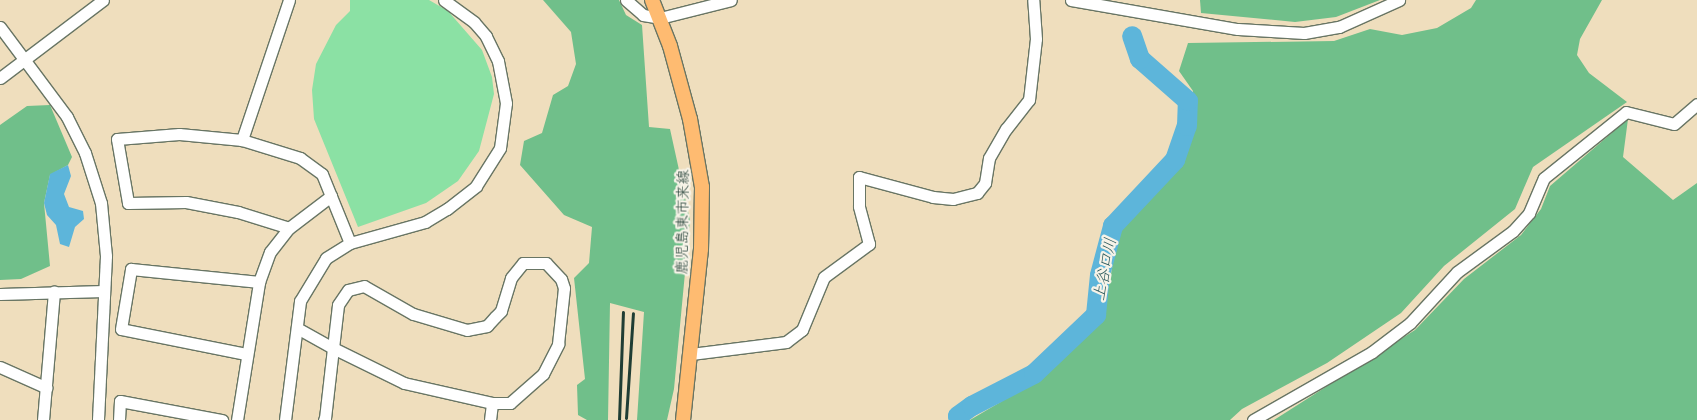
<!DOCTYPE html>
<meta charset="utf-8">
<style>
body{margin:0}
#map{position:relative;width:1697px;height:420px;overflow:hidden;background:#efdebd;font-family:Mali,"Klee One",sans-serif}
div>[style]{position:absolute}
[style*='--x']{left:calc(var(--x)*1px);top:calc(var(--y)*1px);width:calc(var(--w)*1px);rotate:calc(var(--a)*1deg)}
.green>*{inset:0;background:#8be1a4}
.forest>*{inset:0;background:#70bf8a}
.water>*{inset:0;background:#5db5da}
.river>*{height:20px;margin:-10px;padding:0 10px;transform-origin:10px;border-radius:10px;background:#5db5da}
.roads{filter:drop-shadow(1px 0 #687564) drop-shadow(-1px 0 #687564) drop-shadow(0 1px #687564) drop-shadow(0 -1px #687564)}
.minor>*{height:11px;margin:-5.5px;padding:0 5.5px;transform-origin:5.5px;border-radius:5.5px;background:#fff}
.major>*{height:14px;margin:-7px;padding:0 7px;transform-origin:7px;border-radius:7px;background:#febb71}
.rail>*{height:3px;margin:-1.5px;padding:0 1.5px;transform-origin:1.5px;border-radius:1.5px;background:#1f3d34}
span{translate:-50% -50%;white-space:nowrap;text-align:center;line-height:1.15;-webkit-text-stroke:4.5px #f7f3e8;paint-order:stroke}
.street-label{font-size:15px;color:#1f3d34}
.water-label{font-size:16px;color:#2e5b5e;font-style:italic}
</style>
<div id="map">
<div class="green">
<i style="clip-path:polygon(350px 0,429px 0,448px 11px,482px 50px,492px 77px,494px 94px,479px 151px,458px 181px,426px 203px,358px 227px,314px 119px,312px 90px,316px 64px,336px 25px,350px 11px)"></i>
</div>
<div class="forest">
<i style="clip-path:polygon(543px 0,619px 0,626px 15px,642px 25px,649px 127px,670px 129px,690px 220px,674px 389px,667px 420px,637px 420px,644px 312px,610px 303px,608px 420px,587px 420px,578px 415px,577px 385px,585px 379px,574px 278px,589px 263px,592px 227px,564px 215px,520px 165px,524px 141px,542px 133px,553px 95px,568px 86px,576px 64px,571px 32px)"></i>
<i style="clip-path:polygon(1200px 0,1380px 0,1336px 17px,1295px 22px,1201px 13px)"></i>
<i style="clip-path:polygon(1476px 0,1602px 0,1580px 39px,1577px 55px,1589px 73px,1627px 102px,1533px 167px,1515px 209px,1444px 266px,1401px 313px,1327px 363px,1242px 409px,1230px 420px,970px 420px,1038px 380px,1103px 318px,1119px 230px,1178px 167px,1194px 133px,1193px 91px,1179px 71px,1188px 43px,1334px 41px,1370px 29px,1402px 35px,1437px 28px,1471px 8px)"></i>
<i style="clip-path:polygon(50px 105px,72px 157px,68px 165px,50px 175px,44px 203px,50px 266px,21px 279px,0 280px,0 125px,27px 106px)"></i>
<i style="clip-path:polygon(1628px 119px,1623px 157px,1673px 200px,1697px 183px,1697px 420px,1274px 420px,1415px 330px,1464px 279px,1521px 235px,1541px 209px,1550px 186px)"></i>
</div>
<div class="water">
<i style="clip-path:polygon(68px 165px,71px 176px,64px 194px,69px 207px,83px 211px,84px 219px,75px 227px,69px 247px,60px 244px,56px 225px,47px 215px,44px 203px,50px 174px)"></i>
</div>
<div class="river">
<i style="--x:959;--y:420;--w:4;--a:-104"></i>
<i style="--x:958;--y:416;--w:17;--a:-36"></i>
<i style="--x:972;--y:406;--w:70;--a:-27.3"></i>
<i style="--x:1034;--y:374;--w:86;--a:-43.6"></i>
<i style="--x:1096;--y:315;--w:40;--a:-84.3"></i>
<i style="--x:1100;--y:275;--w:51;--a:-75.1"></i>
<i style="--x:1113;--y:226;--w:91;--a:-46.8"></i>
<i style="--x:1175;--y:160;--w:36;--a:-71"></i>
<i style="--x:1187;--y:126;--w:25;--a:-88"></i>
<i style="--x:1188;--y:101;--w:64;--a:-138.8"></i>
<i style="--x:1140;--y:59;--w:24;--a:-109"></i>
</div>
<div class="roads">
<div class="minor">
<i style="--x:289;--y:0;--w:148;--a:108.6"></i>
<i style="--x:242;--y:140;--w:61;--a:17.2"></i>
<i style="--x:300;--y:158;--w:27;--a:36"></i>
<i style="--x:322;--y:174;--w:74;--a:67.9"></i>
<i style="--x:626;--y:0;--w:23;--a:41"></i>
<i style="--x:643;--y:15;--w:17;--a:10"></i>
<i style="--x:660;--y:18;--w:73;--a:-14.2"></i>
<i style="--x:1071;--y:0;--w:169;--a:9.9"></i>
<i style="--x:1238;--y:29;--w:66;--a:3.5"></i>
<i style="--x:1304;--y:33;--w:36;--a:-10"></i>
<i style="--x:1339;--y:27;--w:66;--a:-24.2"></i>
<i style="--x:0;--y:27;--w:112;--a:53.3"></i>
<i style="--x:67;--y:117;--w:40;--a:63.4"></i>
<i style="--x:85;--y:153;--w:52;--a:72.3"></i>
<i style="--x:101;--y:203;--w:53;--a:84.6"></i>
<i style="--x:106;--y:256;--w:164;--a:92.8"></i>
<i style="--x:0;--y:78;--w:129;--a:-37.1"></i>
<i style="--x:242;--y:140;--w:63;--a:-174.6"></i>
<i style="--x:179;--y:134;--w:62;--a:175.4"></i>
<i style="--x:117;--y:139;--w:65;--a:80.2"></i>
<i style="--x:128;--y:203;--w:58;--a:-1"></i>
<i style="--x:186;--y:202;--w:53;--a:10.9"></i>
<i style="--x:238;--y:212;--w:53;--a:17.4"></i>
<i style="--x:0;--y:294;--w:104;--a:-1.7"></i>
<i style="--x:297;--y:328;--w:41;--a:29.1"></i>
<i style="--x:333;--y:348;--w:79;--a:26.2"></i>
<i style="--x:404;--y:383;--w:90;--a:12.8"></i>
<i style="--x:492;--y:403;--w:18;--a:0"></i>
<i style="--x:510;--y:403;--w:44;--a:-41.3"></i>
<i style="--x:543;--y:374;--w:34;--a:-63"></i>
<i style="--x:558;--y:344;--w:56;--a:-83.9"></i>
<i style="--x:564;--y:288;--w:9;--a:-108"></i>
<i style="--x:561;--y:279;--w:22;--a:-133"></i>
<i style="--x:546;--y:263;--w:23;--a:180"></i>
<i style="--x:523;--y:263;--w:19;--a:129"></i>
<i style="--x:511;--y:278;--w:34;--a:107"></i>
<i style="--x:501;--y:311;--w:8;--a:135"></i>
<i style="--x:495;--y:317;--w:12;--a:132"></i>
<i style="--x:487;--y:326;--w:20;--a:169"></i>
<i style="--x:467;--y:330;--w:56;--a:-163.5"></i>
<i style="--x:413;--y:314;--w:56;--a:-150.3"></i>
<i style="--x:364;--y:286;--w:16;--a:166"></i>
<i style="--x:348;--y:290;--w:18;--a:124"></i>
<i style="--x:338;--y:305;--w:43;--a:96.6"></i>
<i style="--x:333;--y:348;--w:70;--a:96.5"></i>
<i style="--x:325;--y:418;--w:2;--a:117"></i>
<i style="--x:246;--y:354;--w:127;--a:-168.7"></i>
<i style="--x:121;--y:329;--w:61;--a:-80.5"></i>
<i style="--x:131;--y:269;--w:129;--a:5.8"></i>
<i style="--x:691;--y:354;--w:96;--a:-7.2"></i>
<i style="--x:786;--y:342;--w:20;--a:-37"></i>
<i style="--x:802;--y:330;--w:57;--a:-67.5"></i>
<i style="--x:824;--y:277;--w:56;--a:-36.3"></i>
<i style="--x:869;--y:244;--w:39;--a:-105"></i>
<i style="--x:859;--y:206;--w:29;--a:-90"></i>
<i style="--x:859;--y:177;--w:77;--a:15.1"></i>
<i style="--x:933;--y:197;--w:20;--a:6"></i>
<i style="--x:953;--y:199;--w:25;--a:-14"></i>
<i style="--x:977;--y:193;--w:13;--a:-51"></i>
<i style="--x:985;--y:183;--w:25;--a:-81"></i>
<i style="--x:989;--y:158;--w:34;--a:-60"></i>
<i style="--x:1006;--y:129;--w:37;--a:-52"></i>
<i style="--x:1029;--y:100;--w:61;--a:-83.5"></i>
<i style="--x:1036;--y:39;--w:39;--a:-94"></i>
<i style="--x:0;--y:367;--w:51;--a:24.1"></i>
<i style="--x:43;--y:420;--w:129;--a:-85.1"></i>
<i style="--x:119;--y:420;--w:19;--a:-87"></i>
<i style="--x:120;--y:401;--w:104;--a:10.6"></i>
<i style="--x:237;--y:420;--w:140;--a:-80.9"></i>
<i style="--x:259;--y:282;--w:32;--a:-70"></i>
<i style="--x:270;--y:252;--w:31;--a:-52"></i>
<i style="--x:289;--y:228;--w:53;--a:-37.3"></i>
<i style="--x:285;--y:420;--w:120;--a:-82.8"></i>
<i style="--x:300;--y:301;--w:50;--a:-58.8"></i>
<i style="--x:326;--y:258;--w:28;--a:-32"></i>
<i style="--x:350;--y:243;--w:78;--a:-15.6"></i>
<i style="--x:425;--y:222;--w:26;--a:-31"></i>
<i style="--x:447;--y:209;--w:37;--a:-38"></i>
<i style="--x:476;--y:186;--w:45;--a:-57.7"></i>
<i style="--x:500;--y:148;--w:45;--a:-82.4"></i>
<i style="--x:506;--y:103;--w:43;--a:-100.8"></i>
<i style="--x:498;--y:61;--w:28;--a:-116"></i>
<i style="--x:486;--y:36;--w:18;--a:-131"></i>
<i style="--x:474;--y:22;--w:37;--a:-144"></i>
<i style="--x:490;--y:420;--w:17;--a:-83"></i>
<i style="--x:1253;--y:420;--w:137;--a:-29.7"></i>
<i style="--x:1372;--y:352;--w:48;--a:-37.3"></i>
<i style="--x:1410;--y:323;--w:69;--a:-47.3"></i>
<i style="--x:1457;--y:272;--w:69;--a:-36.2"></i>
<i style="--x:1513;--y:231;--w:24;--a:-48"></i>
<i style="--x:1529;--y:213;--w:38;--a:-67"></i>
<i style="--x:1544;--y:178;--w:105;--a:-38.8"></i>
<i style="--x:1626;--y:112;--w:49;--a:14"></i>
<i style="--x:1674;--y:124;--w:30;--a:-41"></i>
</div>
<div class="major">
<i style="--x:652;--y:0;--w:49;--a:68.6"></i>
<i style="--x:670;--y:46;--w:76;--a:74.7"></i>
<i style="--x:690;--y:119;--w:69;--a:80"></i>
<i style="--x:702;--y:187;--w:62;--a:90.9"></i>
<i style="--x:701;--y:249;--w:172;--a:96"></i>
</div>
</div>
<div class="rail">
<i style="--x:626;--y:418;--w:105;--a:-86.2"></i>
<i style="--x:619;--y:420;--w:108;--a:-87.9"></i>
</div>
<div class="street-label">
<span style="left:682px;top:222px;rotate:-89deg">鹿児島東市来線</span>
</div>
<div class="water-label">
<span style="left:1104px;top:269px;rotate:-79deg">上谷口川</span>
</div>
</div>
